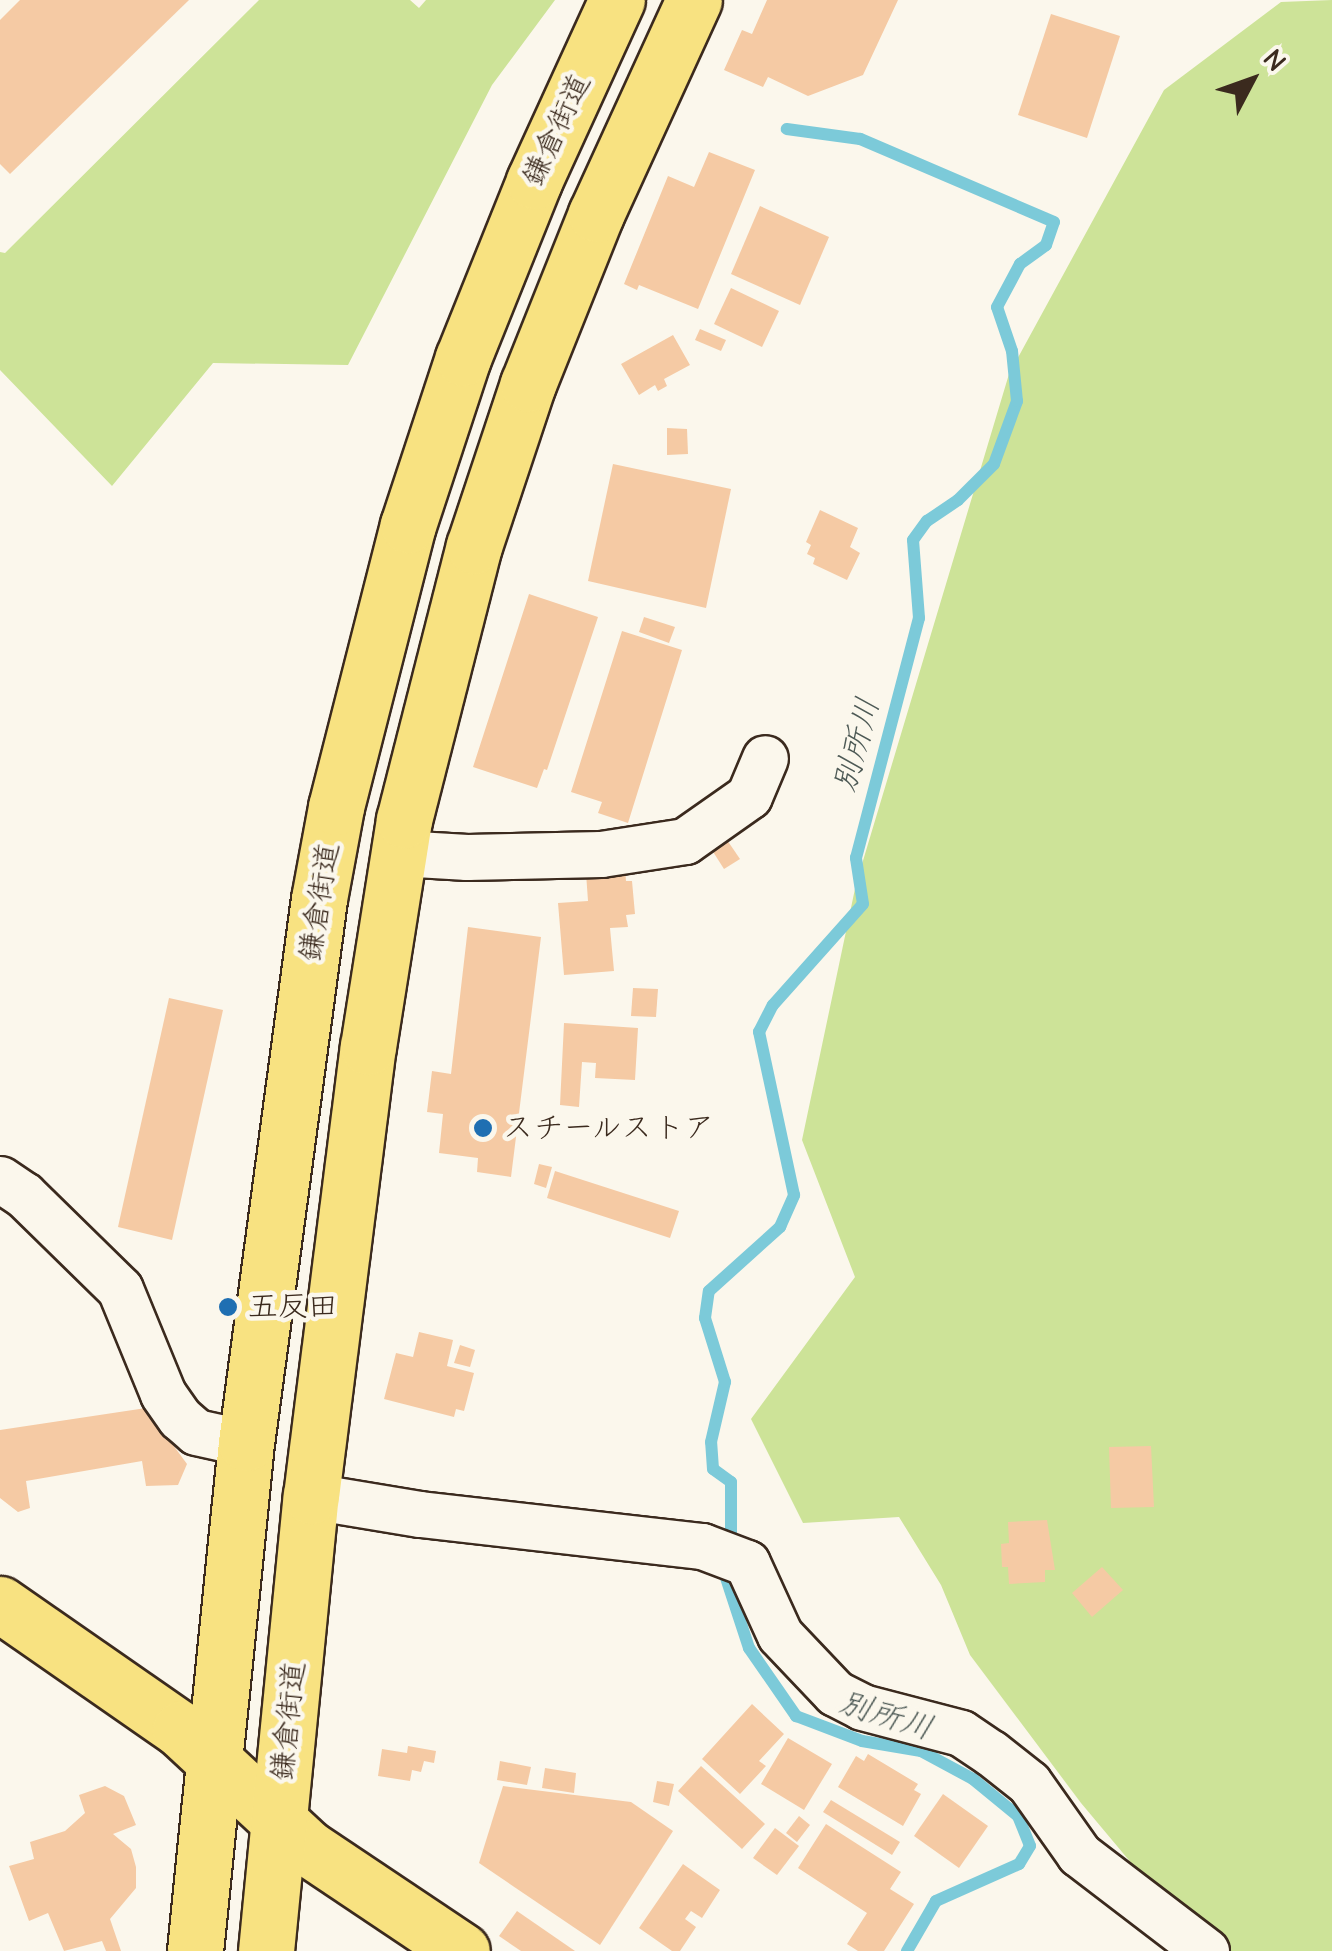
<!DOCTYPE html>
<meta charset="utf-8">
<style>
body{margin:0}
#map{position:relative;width:1332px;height:1951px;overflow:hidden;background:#fbf7ec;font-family:"Comic Neue","Klee One",sans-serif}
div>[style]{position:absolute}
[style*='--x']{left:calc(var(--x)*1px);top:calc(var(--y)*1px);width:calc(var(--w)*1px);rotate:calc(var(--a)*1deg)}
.green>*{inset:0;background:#cde398}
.stream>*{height:12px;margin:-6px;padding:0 6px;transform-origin:6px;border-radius:6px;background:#7ccad9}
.building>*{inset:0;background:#f5caa4}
.roads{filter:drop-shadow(2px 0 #3b2a1e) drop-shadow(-2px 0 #3b2a1e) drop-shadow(0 2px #3b2a1e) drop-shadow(0 -2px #3b2a1e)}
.minor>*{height:45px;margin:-22.5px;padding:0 22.5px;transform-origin:22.5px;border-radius:22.5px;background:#fbf7ec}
.primary>*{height:55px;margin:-27.5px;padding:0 27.5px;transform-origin:27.5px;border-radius:27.5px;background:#f8e281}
.dots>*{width:28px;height:28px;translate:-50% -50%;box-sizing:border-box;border:5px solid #fbf7ec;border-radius:50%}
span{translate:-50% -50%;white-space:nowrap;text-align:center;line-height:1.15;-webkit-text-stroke:9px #fbf7ec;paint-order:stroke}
.street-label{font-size:30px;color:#3b2a1e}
.poi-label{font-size:30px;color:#3b2a1e}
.left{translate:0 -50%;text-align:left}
.water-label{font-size:32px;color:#4e5a56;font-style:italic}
.north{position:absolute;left:1202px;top:30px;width:100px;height:100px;-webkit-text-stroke:8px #fbf7ec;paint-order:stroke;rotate:49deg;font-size:28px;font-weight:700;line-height:40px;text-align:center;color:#3b2a1e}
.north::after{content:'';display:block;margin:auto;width:35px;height:45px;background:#3b2a1e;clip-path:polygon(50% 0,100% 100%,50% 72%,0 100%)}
</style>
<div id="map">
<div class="green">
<i style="clip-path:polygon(259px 0,410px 0,419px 8px,426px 0,555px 0,492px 85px,348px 365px,213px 363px,112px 486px,0 370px,0 252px,5px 253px)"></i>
<i style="clip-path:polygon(1332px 0,1332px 1951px,1205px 1951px,1081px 1803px,970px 1655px,941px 1585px,899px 1517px,803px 1523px,751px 1419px,855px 1277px,802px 1140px,856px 884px,1009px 374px,1164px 90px,1281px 2px)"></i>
</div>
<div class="stream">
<i style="--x:731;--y:1539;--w:57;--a:-90"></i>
<i style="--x:731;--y:1482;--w:22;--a:-144"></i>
<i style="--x:713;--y:1469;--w:27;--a:-94"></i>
<i style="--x:711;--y:1442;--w:62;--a:-76.9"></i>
<i style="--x:725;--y:1382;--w:67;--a:-107.4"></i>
<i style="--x:705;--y:1318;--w:27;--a:-82"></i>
<i style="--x:709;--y:1291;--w:96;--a:-42"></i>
<i style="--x:780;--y:1227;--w:35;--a:-66"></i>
<i style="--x:794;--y:1195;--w:167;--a:-102.1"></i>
<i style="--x:759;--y:1032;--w:30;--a:-63"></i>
<i style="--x:773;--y:1005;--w:135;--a:-48.3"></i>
<i style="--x:863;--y:904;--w:47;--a:-98.7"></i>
<i style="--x:856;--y:858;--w:248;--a:-75.3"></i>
<i style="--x:919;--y:618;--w:78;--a:-94.4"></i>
<i style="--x:913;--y:540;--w:24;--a:-54"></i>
<i style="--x:927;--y:521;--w:37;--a:-34"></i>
<i style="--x:958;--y:500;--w:51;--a:-45"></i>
<i style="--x:994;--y:464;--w:67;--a:-69.9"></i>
<i style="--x:1017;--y:401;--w:50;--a:-95.7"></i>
<i style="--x:1012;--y:351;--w:46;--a:-108.8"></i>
<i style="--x:997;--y:307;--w:49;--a:-61.9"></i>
<i style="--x:1020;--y:264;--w:32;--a:-36"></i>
<i style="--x:1046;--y:245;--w:24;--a:-71"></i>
<i style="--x:1054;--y:222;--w:211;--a:-156.8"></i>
<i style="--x:860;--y:139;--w:74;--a:-172.2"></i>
<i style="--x:726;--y:1578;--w:74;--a:71.8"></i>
<i style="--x:749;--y:1648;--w:83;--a:55.3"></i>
<i style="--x:796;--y:1716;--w:71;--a:20.7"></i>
<i style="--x:862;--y:1741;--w:60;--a:9.6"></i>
<i style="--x:921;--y:1751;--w:59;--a:28.3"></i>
<i style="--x:973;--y:1779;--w:58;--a:39.4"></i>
<i style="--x:1018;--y:1816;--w:32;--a:68"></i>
<i style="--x:1030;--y:1846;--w:21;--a:121"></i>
<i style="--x:1019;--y:1864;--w:91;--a:156"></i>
<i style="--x:936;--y:1901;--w:58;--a:120.1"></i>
</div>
<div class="building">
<i style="clip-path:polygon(20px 0,189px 0,10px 174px,0 164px,0 20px)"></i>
<i style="clip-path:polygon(767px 0,898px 0,863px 75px,808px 96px,768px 77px,763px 87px,724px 70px,742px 30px,752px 34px)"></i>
<i style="clip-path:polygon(1051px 14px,1120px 36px,1087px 138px,1018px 115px)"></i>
<i style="clip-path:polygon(709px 152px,755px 170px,698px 309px,639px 285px,637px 290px,624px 284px,668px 176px,694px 187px)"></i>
<i style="clip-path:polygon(760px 206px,829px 237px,800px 305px,731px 274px)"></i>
<i style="clip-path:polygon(731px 288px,779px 311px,762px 347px,714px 324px)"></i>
<i style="clip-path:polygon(700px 329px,726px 340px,721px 351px,695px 340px)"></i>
<i style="clip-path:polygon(673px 335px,690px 365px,664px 379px,667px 386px,658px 391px,655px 385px,639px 395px,621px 364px)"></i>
<i style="clip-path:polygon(667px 428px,687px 429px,688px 454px,667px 455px)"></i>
<i style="clip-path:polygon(613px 464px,731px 489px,706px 608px,588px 581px)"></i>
<i style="clip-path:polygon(820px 510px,858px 528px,850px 547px,860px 553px,847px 580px,813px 564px,815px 558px,807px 554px,811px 545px,806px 542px)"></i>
<i style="clip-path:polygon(529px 594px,598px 617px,547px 770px,544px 769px,537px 788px,473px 767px)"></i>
<i style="clip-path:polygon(644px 617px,675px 627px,669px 643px,639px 632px)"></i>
<i style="clip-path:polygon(622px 631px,682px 650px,628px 823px,598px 813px,602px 802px,571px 792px)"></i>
<i style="clip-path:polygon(725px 837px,740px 859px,724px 869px,710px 847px)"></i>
<i style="clip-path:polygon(625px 869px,626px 881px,632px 881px,635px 914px,626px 915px,628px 927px,610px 928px,614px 971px,564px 975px,558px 903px,588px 901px,586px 873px)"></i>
<i style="clip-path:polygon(468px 927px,541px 937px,511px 1177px,477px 1172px,478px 1158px,439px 1153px,443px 1114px,427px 1112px,432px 1071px,451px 1074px)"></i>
<i style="clip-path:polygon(633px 988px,658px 989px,656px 1017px,631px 1016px)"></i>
<i style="clip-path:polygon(169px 998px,223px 1010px,172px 1240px,118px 1227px)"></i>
<i style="clip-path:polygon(564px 1023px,638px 1028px,635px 1080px,595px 1078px,596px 1063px,582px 1062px,579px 1107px,560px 1105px)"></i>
<i style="clip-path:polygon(539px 1164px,552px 1167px,546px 1188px,534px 1184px)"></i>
<i style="clip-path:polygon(555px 1171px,679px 1211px,670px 1238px,547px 1198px)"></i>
<i style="clip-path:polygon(419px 1332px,453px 1340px,447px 1366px,474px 1373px,464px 1411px,456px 1409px,454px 1417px,384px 1399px,396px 1353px,413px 1357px)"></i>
<i style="clip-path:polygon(460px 1345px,475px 1350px,470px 1367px,454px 1363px)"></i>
<i style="clip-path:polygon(146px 1408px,187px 1464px,178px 1485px,146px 1486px,142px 1461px,26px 1481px,30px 1508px,18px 1512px,0 1498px,0 1430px)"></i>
<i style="clip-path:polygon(1151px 1446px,1154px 1507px,1111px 1508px,1109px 1447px)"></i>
<i style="clip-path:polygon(1047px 1520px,1055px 1570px,1045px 1570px,1045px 1582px,1009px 1584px,1008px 1567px,1002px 1567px,1001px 1544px,1009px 1543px,1008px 1522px)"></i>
<i style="clip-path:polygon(1102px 1567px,1123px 1590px,1092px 1617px,1072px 1593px)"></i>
<i style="clip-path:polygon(752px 1704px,784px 1734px,759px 1761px,766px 1766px,740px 1794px,702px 1759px)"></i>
<i style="clip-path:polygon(788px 1738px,832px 1764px,804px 1810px,761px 1784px)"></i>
<i style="clip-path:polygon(408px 1746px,436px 1751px,434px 1763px,424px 1761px,421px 1772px,412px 1770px,410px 1781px,378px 1776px,382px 1749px,407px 1753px)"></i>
<i style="clip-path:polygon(868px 1754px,918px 1784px,914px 1790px,921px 1794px,903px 1826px,838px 1787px,856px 1756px,864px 1761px)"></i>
<i style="clip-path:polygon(500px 1761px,531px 1767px,527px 1785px,497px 1780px)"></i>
<i style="clip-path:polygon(701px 1766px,765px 1824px,742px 1849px,678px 1791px)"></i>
<i style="clip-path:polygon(545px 1768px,576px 1773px,574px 1793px,542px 1788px)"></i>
<i style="clip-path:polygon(657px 1781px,674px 1784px,669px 1806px,653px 1802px)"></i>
<i style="clip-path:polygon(105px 1786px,124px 1796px,136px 1825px,113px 1834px,131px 1849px,136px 1867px,136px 1888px,110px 1919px,121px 1951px,106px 1951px,102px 1941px,64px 1951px,48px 1913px,29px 1921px,9px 1866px,34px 1859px,30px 1842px,65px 1831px,85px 1813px,79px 1795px)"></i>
<i style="clip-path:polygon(503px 1786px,631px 1802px,673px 1831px,600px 1945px,479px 1863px)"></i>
<i style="clip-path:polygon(943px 1794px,988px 1826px,959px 1868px,914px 1836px)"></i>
<i style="clip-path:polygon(831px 1800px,900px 1842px,892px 1855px,823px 1812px)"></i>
<i style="clip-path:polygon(799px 1816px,810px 1825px,797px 1842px,786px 1833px)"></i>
<i style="clip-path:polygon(826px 1824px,901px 1872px,890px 1889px,914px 1904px,884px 1951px,858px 1951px,847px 1944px,867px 1913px,798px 1868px)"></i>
<i style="clip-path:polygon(775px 1828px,799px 1846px,777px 1875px,753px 1858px)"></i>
<i style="clip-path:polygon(683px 1864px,720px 1890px,702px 1918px,691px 1911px,685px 1919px,696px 1927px,680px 1951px,672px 1951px,639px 1928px)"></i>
<i style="clip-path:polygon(517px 1911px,575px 1951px,521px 1951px,499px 1936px)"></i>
</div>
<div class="roads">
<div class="minor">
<i style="--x:399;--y:853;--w:68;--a:3.4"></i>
<i style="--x:467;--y:857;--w:134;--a:-1.3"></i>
<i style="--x:601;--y:854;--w:85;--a:-8.8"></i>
<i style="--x:685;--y:841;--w:78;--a:-35.1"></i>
<i style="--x:749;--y:796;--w:41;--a:-67.2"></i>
<i style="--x:0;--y:1179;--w:29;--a:34"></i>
<i style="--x:24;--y:1195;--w:134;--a:44.4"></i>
<i style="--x:120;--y:1289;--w:113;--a:67.7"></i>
<i style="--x:163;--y:1394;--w:29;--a:55"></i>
<i style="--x:180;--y:1418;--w:21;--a:41"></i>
<i style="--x:196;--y:1432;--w:51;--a:12.4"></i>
<i style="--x:311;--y:1496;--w:110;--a:9.4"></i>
<i style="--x:420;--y:1514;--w:284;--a:6.5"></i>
<i style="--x:702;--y:1546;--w:48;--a:20.7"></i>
<i style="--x:747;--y:1563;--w:79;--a:65.4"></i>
<i style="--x:780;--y:1635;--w:80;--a:46.5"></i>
<i style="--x:835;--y:1693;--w:30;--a:27"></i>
<i style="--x:862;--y:1707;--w:102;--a:14.7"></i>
<i style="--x:961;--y:1733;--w:36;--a:34"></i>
<i style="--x:991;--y:1753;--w:48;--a:38.3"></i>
<i style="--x:1029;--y:1783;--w:87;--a:54.8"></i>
<i style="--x:1079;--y:1854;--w:160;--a:37.4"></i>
</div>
<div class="primary">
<i style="--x:0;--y:1604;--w:219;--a:34.8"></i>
<i style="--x:180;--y:1729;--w:175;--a:42.9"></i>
<i style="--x:308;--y:1848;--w:185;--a:33.8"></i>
<i style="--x:195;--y:1951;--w:511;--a:-84.27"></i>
<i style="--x:246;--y:1443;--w:549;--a:-82.36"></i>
<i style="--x:319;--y:899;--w:94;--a:-79.5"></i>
<i style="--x:336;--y:807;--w:291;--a:-75.7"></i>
<i style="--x:408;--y:525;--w:176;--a:-71.8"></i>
<i style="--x:463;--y:358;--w:191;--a:-68.1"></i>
<i style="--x:534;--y:181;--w:199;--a:-65.4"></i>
<i style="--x:266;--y:1951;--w:457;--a:-84.4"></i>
<i style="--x:311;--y:1496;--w:453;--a:-82.8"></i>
<i style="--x:368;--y:1047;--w:230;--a:-81"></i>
<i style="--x:404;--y:820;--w:283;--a:-75.7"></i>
<i style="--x:474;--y:546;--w:171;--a:-71.6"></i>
<i style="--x:528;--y:384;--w:183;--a:-68.2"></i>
<i style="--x:596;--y:214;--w:235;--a:-65.4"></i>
</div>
</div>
<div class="dots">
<i style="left:483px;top:1128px;background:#1f6fb2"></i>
<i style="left:228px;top:1307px;background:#1f6fb2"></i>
</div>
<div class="street-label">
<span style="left:557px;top:130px;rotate:-65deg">鎌倉街道</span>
<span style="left:320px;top:902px;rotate:-81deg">鎌倉街道</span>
<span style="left:289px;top:1721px;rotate:-84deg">鎌倉街道</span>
</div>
<div class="poi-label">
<span class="left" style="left:503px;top:1128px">スチールストア</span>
<span class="left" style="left:248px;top:1307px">五反田</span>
</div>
<div class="water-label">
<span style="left:857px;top:745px;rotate:-75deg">別所川</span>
<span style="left:886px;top:1716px;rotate:17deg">別所川</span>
</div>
<div class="north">N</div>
</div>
